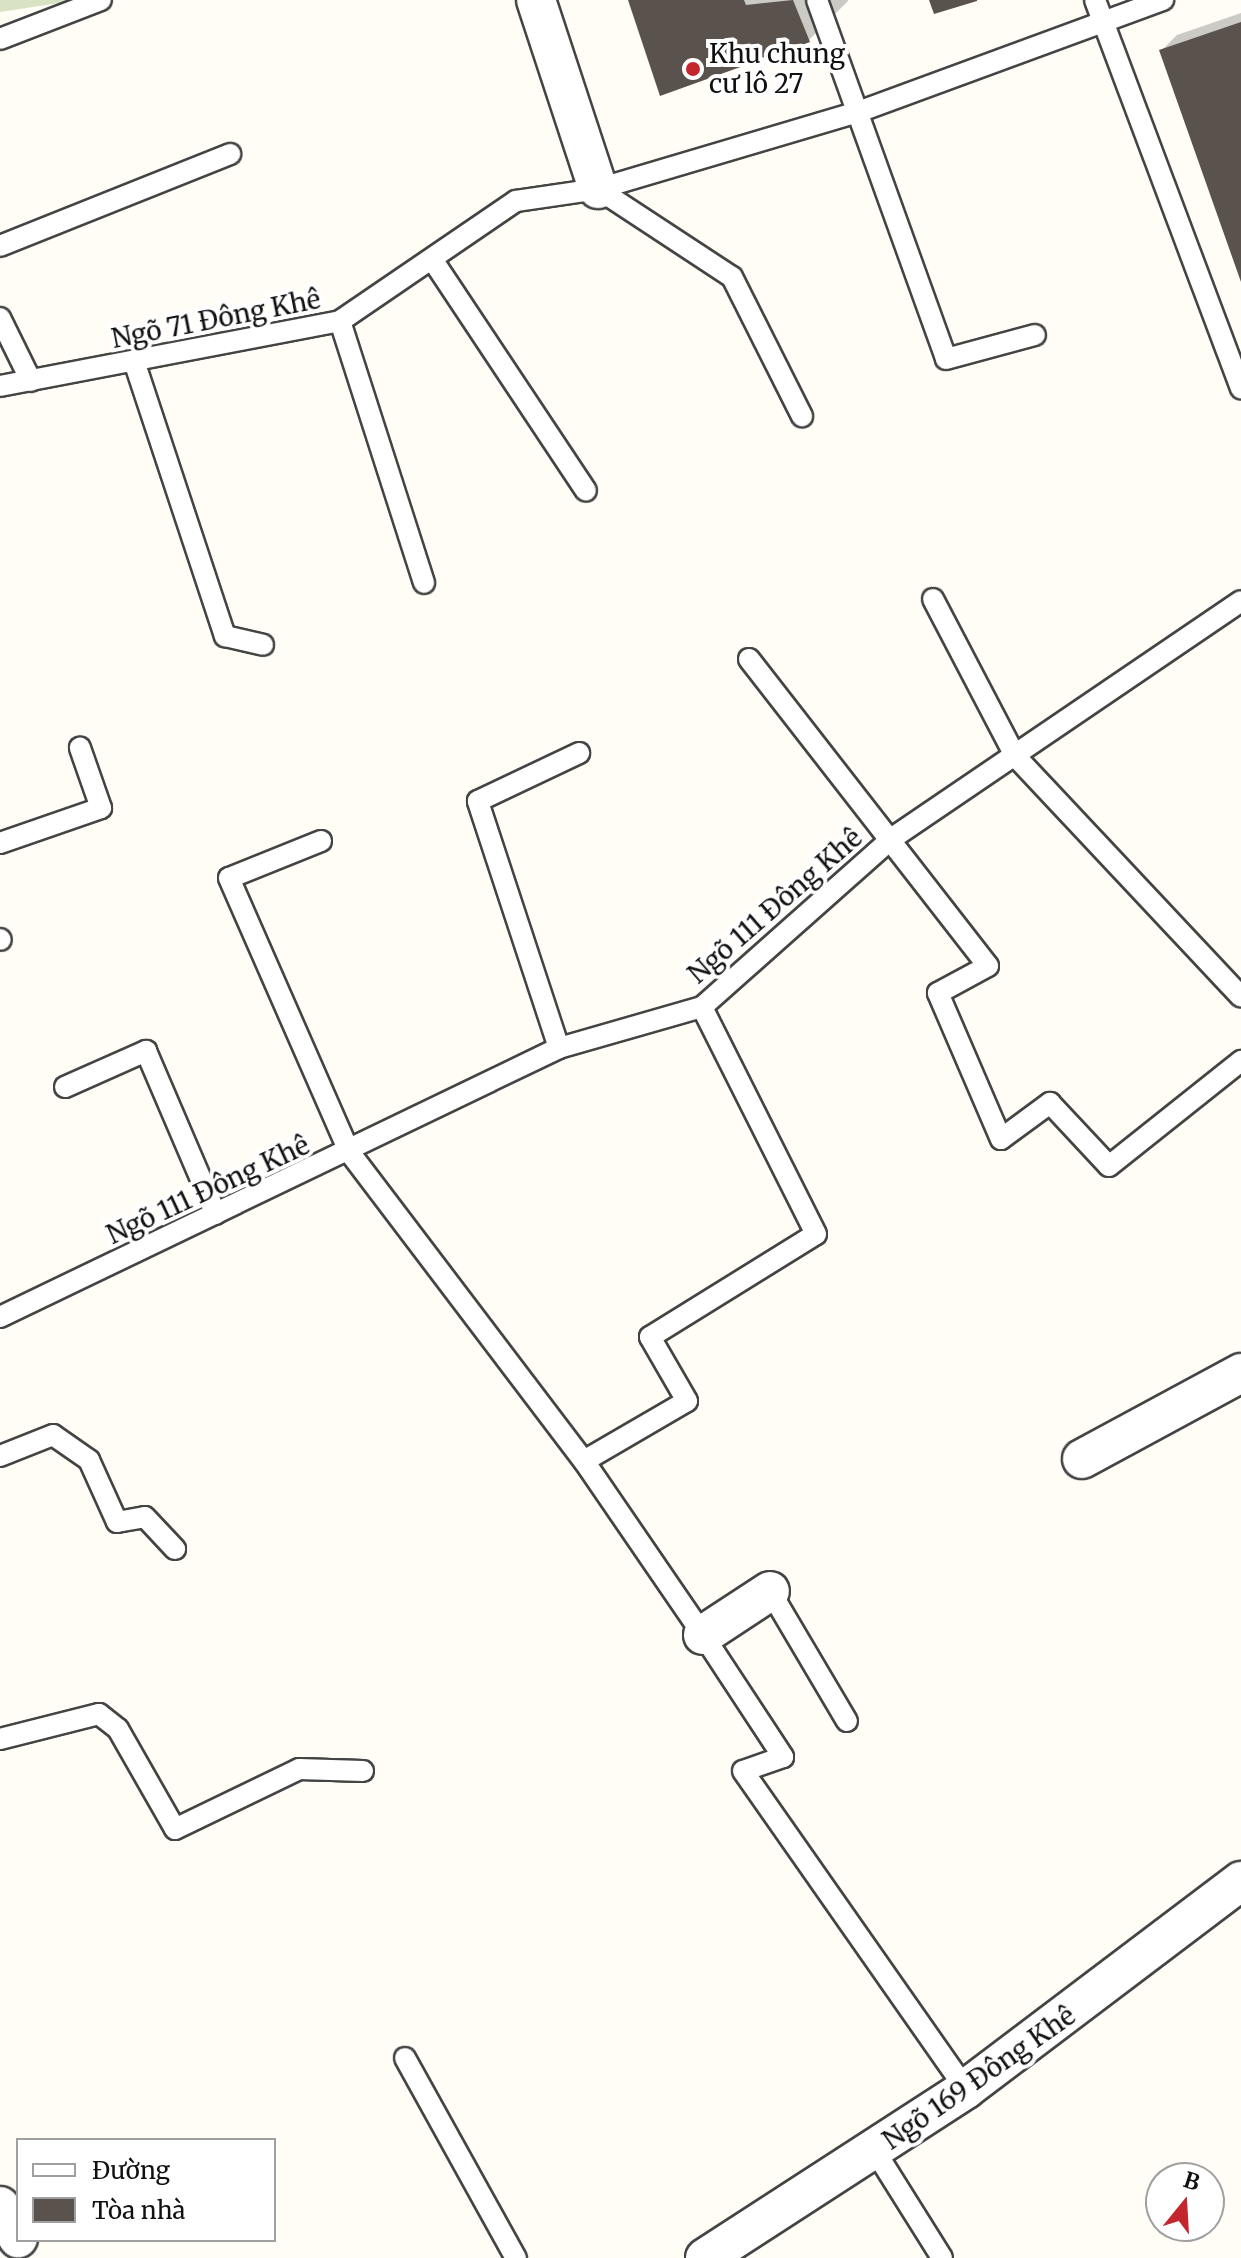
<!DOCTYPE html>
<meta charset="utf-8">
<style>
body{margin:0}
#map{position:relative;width:1241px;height:2258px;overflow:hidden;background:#fffdf5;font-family:Merriweather,serif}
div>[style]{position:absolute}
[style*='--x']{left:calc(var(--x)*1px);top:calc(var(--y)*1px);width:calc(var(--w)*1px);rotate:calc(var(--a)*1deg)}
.cemetery>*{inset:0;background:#d9e3c4}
.shadow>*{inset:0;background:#0003}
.building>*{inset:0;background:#5a524d}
.roads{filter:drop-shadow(2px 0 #444) drop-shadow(-2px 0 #444) drop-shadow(0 2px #444) drop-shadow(0 -2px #444)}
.service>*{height:20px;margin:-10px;padding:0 10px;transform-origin:10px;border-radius:10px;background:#fff}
.minor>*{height:38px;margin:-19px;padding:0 19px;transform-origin:19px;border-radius:19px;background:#fff}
.dots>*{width:22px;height:22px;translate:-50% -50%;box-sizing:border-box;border:4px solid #fff;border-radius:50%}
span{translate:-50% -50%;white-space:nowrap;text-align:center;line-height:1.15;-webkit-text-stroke:8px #fff;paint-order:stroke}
.poi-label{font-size:26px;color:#111}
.left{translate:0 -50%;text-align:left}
.street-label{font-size:26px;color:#111}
.legend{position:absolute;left:16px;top:2138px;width:260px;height:104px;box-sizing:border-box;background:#fff;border:2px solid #a0a0a0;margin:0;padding:10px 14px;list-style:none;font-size:24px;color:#111}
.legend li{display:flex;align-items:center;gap:16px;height:40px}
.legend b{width:40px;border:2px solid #a0a0a0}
.north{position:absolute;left:1145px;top:2162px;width:80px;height:80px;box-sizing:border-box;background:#fff;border:2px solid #a0a0a0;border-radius:50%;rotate:18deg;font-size:22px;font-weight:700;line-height:32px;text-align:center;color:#111}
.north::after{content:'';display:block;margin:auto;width:28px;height:36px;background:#c4262e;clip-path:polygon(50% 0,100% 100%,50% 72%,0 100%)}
</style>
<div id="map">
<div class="cemetery">
<i style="clip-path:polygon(0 0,65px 0,66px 2px,0 12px)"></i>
</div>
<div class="shadow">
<i style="clip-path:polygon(630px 0,848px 0,848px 1px,809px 40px,662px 94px)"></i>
<i style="clip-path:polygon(1241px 13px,1241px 277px,1161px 51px,1177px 35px)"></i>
</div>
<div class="building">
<i style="clip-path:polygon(628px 0,744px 0,746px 5px,793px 0,810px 42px,660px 96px)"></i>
<i style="clip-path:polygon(929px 0,977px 0,977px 1px,934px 14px)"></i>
<i style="clip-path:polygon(1241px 22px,1241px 282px,1159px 50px)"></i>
</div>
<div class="roads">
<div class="service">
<i style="--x:817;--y:0;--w:381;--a:70.2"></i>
<i style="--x:946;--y:359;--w:92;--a:-15.1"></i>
<i style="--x:1095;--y:0;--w:415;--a:69.4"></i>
<i style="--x:0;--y:39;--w:108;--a:-21.1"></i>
<i style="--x:598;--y:189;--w:160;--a:33.3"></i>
<i style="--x:732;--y:277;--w:156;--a:63.3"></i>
<i style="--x:0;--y:246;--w:248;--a:-21.8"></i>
<i style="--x:432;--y:259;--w:278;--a:56.4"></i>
<i style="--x:0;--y:318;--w:70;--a:63.8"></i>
<i style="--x:340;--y:321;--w:275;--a:72.2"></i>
<i style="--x:134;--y:361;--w:290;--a:71.7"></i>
<i style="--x:225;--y:636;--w:39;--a:13"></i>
<i style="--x:0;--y:386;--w:346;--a:-10.8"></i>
<i style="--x:340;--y:321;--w:213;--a:-34.3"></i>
<i style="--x:516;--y:201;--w:83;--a:-8.3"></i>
<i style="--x:598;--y:189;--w:274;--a:-16.5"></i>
<i style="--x:861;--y:111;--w:322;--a:-20.2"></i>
<i style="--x:933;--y:599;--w:177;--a:62.4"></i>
<i style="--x:1015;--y:756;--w:330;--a:46.8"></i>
<i style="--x:749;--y:659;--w:389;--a:52.1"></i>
<i style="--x:988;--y:966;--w:57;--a:151.6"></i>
<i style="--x:938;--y:993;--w:159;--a:66.7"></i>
<i style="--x:1001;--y:1139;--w:61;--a:-36.3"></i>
<i style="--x:1050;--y:1103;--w:86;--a:46.9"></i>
<i style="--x:1109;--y:1166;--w:169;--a:-38.5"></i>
<i style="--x:321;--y:841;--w:99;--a:158.1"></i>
<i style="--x:229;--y:878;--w:300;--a:66.3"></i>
<i style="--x:350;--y:1153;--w:387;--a:52.8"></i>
<i style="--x:584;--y:1461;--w:211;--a:55.6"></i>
<i style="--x:703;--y:1635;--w:146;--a:56.7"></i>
<i style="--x:783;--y:1757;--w:42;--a:160.7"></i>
<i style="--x:743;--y:1771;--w:388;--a:55"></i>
<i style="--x:0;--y:843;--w:107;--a:-19.1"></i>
<i style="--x:101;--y:808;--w:64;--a:-109.3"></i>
<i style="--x:0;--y:939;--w:1;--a:45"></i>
<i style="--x:559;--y:1048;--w:260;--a:-108.2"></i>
<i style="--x:478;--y:801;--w:112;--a:-25.4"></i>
<i style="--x:65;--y:1087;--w:89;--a:-24"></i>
<i style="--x:146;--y:1051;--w:177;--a:66.8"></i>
<i style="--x:0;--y:1317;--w:620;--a:-25.7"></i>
<i style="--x:559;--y:1048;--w:149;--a:-16"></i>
<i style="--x:702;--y:1007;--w:253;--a:-41.6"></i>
<i style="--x:891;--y:839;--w:423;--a:-34.2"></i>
<i style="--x:0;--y:1456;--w:57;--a:-21.6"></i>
<i style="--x:53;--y:1435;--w:44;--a:34.8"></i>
<i style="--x:89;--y:1460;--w:68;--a:65.7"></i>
<i style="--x:117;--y:1522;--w:28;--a:-10"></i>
<i style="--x:145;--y:1517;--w:44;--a:46.8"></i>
<i style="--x:584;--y:1461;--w:119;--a:-30.2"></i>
<i style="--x:687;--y:1401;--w:74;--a:-120"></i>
<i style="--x:650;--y:1337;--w:195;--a:-31.8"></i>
<i style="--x:816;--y:1234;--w:254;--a:-116.7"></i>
<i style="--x:770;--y:1591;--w:151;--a:59.4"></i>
<i style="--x:0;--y:1739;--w:102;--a:-14.2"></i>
<i style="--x:99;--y:1714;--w:24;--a:38"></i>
<i style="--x:118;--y:1729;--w:115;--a:60.3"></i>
<i style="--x:175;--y:1829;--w:138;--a:-25.8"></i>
<i style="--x:299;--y:1769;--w:64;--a:1.8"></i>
<i style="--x:405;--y:2058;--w:229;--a:61"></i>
<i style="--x:875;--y:2151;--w:126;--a:57.9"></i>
</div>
<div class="minor">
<i style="--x:536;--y:0;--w:199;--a:71.8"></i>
<i style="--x:1082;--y:1459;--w:181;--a:-28.4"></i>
<i style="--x:703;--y:1635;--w:80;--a:-33.3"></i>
<i style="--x:0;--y:2206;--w:37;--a:61"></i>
<i style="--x:705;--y:2258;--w:311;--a:-32.9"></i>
<i style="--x:966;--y:2089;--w:345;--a:-37.1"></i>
</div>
</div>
<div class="dots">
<i style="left:693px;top:69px;background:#c4262e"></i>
</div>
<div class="poi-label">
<span class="left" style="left:709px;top:69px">Khu chung<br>cư lô 27</span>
</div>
<div class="street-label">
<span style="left:216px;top:319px;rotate:-11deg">Ngõ 71 Đông Khê</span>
<span style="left:775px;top:906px;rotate:-41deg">Ngõ 111 Đông Khê</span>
<span style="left:208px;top:1190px;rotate:-25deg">Ngõ 111 Đông Khê</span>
<span style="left:979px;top:2078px;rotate:-35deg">Ngõ 169 Đông Khê</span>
</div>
<ul class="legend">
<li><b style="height:10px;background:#fff"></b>Đường</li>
<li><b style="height:22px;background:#5a524d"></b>Tòa nhà</li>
</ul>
<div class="north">B</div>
</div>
